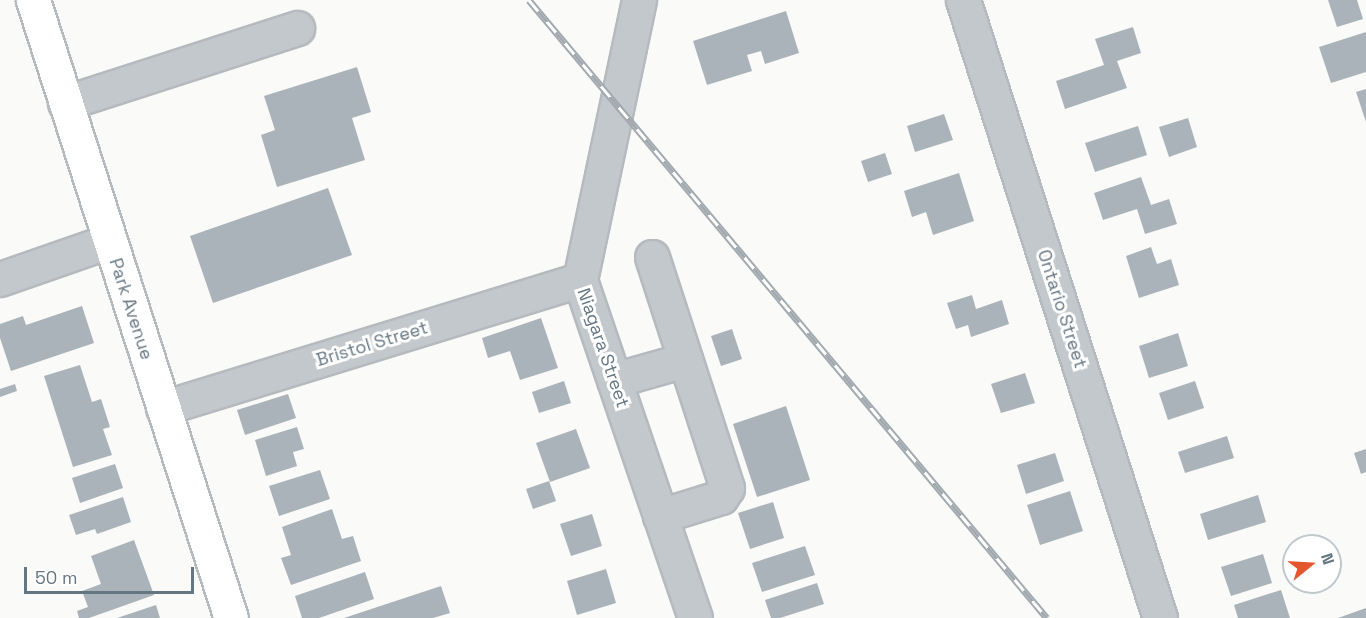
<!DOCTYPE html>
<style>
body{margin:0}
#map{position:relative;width:1366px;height:618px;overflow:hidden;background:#fafaf8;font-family:"Space Grotesk",sans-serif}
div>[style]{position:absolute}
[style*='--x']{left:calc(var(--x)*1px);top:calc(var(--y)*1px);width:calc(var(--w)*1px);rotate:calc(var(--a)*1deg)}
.building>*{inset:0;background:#aab3b9}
.roads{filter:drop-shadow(2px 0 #b5babe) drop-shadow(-2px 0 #b5babe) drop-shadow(0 2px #b5babe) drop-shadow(0 -2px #b5babe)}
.minor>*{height:33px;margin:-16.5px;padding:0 16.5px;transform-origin:16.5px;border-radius:16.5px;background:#c3c8cc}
.major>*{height:33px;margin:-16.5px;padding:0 16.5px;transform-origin:16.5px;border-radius:16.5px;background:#fff}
.rail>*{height:7px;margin-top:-3.5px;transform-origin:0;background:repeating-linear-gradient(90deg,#fff 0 14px,#a2aab0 0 28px);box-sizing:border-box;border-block:2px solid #a2aab0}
span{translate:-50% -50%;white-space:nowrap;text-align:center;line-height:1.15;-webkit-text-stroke:6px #fff;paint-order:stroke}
.street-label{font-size:18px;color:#657683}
.north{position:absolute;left:1282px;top:534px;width:60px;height:60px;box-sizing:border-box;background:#fff;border:2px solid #c1c8cd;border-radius:50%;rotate:72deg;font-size:16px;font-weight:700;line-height:24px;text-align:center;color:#657683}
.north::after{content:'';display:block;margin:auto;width:21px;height:27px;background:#e4572e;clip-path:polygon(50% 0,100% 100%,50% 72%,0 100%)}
.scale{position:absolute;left:24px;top:567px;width:170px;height:27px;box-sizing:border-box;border:3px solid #657683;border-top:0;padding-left:8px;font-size:18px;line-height:21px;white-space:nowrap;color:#657683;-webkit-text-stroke:4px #fff;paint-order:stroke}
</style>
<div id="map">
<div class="building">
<i style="clip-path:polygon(1328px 0,1357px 0,1363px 19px,1337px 27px)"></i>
<i style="clip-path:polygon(786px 11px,799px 53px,765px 64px,761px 51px,747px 55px,752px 71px,707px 85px,693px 41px)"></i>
<i style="clip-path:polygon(1133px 27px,1141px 53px,1117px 61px,1127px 88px,1065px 109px,1056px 81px,1104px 65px,1095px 39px)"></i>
<i style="clip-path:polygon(1366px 32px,1366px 72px,1331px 83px,1319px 47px)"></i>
<i style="clip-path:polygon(357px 67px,371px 112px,352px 118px,365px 160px,277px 187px,261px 135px,275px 130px,264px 96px)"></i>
<i style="clip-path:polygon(1366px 89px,1366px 122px,1356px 92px)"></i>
<i style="clip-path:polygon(944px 114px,953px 140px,915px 152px,907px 126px)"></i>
<i style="clip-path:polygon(1188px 118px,1197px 147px,1169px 157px,1159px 127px)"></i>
<i style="clip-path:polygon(1138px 126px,1147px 155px,1095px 172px,1085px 143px)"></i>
<i style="clip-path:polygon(885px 153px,892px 174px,868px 182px,861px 161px)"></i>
<i style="clip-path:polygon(959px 173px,974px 221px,933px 235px,926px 212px,912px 217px,904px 191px)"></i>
<i style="clip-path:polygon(1141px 177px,1151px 205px,1169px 199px,1177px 224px,1145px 234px,1137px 209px,1103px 220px,1094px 193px)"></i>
<i style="clip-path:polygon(328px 188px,352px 255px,213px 303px,190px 236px)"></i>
<i style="clip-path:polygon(1151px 247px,1157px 264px,1171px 259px,1179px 285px,1139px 298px,1126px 256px)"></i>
<i style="clip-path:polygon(972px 295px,976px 309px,1002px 300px,1009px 324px,971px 337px,968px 325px,956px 329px,947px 303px)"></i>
<i style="clip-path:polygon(82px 306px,94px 343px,11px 371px,0 338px,0 324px,23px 316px,26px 325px)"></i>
<i style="clip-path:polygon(541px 318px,558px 368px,520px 380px,510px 351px,488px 358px,482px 338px)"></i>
<i style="clip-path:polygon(732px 329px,742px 359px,721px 366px,711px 336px)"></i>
<i style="clip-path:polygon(1178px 333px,1188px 366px,1149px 378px,1139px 346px)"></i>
<i style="clip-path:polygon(80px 365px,92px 402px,101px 399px,110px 427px,103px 429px,112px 455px,73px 467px,44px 376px)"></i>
<i style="clip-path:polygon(1025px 373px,1035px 403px,1001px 413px,991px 384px)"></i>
<i style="clip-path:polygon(564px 381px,571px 403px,539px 413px,532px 392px)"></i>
<i style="clip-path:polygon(1195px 381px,1204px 408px,1168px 420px,1159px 393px)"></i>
<i style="clip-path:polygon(15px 384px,17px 391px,0 397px,0 389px)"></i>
<i style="clip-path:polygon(288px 394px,296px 418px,245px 435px,237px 410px)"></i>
<i style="clip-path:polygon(786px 406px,810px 480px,757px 497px,733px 424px)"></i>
<i style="clip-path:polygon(297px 427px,304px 449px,293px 452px,297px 466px,266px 476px,255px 440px)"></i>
<i style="clip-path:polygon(576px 429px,590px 468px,550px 482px,536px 443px)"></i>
<i style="clip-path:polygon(1227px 436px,1234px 458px,1185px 473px,1178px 452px)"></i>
<i style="clip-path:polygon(1366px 449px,1366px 472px,1361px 474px,1354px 453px)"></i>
<i style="clip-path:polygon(1055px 453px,1064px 481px,1026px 494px,1017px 465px)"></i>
<i style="clip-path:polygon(115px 464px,123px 488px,80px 503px,72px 478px)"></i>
<i style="clip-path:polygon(320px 470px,330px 499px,279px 516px,269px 486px)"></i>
<i style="clip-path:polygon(549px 481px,556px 501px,533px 509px,526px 489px)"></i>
<i style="clip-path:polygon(1070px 491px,1083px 531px,1040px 545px,1027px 505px)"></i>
<i style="clip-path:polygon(1258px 495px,1266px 522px,1208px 540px,1200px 514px)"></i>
<i style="clip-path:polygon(123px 497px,131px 522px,97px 534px,95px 529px,76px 535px,69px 515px)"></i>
<i style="clip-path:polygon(773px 502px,784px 538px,750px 549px,738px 513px)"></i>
<i style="clip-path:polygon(332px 509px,342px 539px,353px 536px,361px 561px,291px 585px,281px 558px,291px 555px,282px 527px)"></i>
<i style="clip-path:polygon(592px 514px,602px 546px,571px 556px,560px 524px)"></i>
<i style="clip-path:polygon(134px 540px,154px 595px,89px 618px,79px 618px,77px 611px,88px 607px,82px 591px,101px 584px,91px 556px)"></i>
<i style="clip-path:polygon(805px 546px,815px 575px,762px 592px,752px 563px)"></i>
<i style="clip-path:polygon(1263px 554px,1272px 583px,1231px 596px,1221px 567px)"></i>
<i style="clip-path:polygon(606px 569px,616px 603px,577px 615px,567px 581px)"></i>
<i style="clip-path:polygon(365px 572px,374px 599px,319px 618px,302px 618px,295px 596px)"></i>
<i style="clip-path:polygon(817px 583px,824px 604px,780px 618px,771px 618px,765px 600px)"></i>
<i style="clip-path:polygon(441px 586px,450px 613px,433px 618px,344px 618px)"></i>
<i style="clip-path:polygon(1281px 590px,1290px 618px,1238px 618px,1234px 605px)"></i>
<i style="clip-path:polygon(156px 605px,160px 618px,117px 618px)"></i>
<i style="clip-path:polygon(1366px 608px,1366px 618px,1338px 618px)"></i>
</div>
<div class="roads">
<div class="minor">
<i style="--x:639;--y:0;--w:286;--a:101.9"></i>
<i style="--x:580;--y:280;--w:357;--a:71.2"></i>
<i style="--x:963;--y:0;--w:649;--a:72.32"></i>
<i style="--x:65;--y:103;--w:244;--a:-17.9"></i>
<i style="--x:652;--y:257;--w:243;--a:72"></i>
<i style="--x:727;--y:488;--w:11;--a:124"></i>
<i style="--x:721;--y:497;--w:64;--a:162.7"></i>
<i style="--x:0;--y:279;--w:115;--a:-19.2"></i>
<i style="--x:614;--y:380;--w:74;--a:-15.7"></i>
<i style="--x:163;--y:408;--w:436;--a:-17.1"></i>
</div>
<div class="major">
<i style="--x:33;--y:0;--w:649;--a:72.24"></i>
</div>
</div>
<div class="rail">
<i style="--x:529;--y:0;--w:806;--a:50.03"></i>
</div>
<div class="street-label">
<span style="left:131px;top:309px;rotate:72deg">Park Avenue</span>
<span style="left:1062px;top:309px;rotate:72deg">Ontario Street</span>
<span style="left:372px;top:344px;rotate:-17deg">Bristol Street</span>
<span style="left:603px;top:348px;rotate:71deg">Niagara Street</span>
</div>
<div class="north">N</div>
<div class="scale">50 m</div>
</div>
